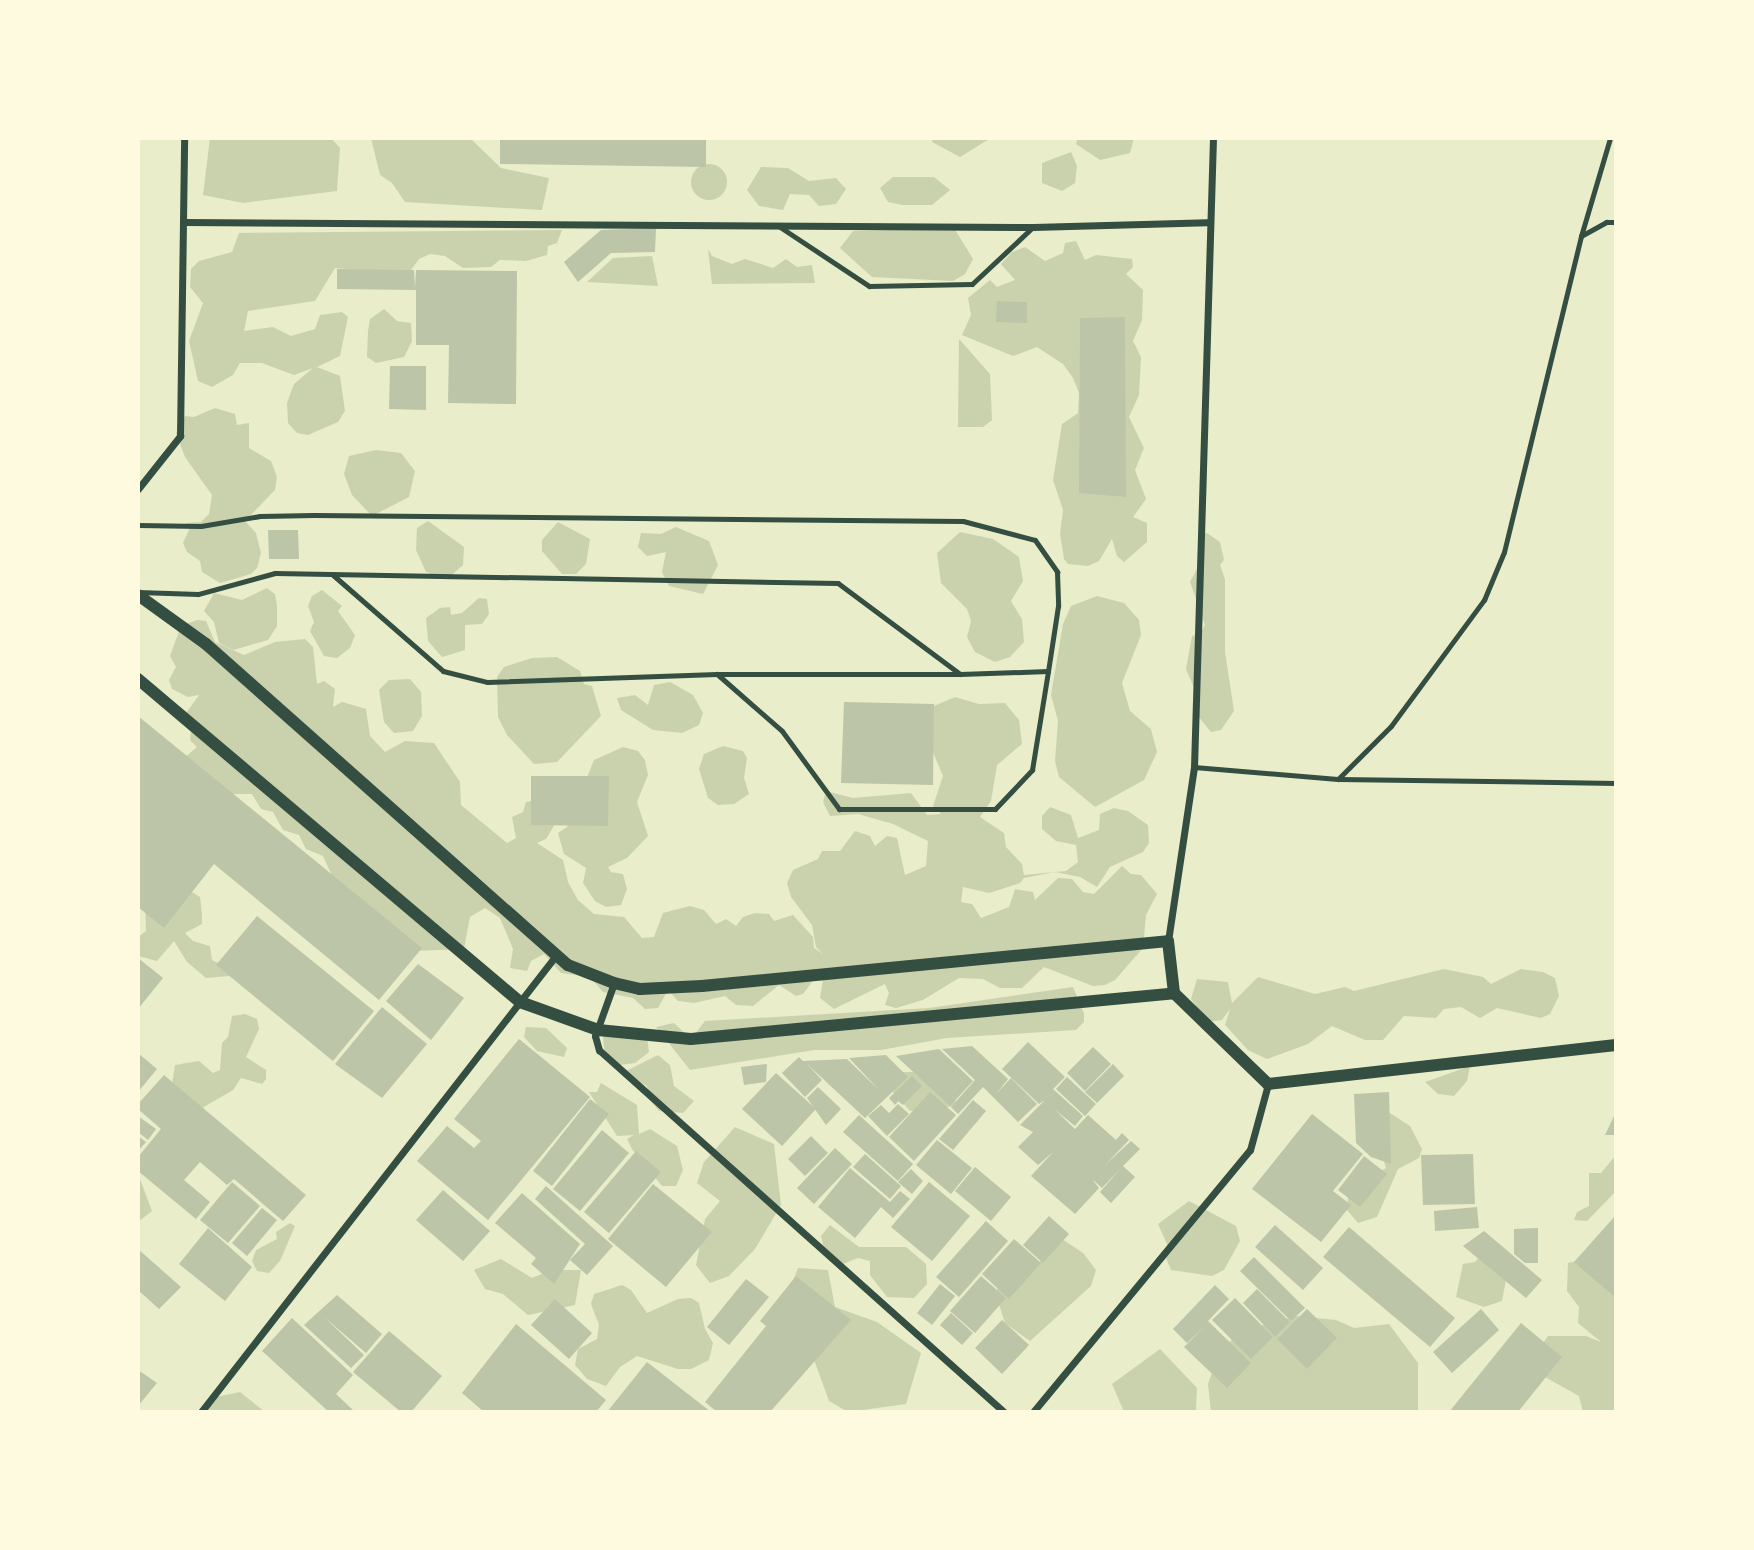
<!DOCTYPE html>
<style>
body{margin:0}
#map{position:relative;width:1754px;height:1550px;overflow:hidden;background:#e9edc9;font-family:Commissioner,sans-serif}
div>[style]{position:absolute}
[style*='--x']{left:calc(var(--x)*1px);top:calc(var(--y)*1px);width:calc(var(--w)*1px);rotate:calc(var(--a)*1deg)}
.green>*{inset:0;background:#cad2ad}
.round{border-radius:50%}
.building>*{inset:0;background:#bcc5a7}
.service>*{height:5px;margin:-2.5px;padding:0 2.5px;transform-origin:2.5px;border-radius:2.5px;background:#344e41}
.minor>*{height:7px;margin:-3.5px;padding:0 3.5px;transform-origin:3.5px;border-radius:3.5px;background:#344e41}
.tertiary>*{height:12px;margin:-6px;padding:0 6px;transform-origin:6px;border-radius:6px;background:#344e41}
span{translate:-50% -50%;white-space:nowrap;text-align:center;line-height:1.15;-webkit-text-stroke:7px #fefae0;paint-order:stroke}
.frame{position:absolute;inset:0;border:140px solid #fefae0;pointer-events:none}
</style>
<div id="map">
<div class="green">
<i style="clip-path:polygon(210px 138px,331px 138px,340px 148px,337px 191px,243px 203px,203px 195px)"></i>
<i style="clip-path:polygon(371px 138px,470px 138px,501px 168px,549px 178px,542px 210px,405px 202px,392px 183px,380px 175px)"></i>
<i style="clip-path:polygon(933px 138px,991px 138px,960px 157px,932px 142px)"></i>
<i style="clip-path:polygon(1078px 138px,1134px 138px,1130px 153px,1100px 160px,1076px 144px)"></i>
<i style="clip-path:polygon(1071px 152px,1077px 166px,1075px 183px,1062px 191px,1042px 183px,1042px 163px)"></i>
<i class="round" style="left:691px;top:164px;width:36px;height:36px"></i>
<i style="clip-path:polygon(761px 167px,788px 168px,809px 181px,836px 178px,846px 189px,836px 204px,819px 206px,809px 195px,790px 194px,783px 210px,759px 206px,747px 190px)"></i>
<i style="clip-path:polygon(893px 177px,934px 177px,950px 190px,932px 205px,902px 205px,888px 202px,880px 188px)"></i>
<i style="clip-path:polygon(954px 228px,973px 259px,965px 274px,953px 281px,872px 277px,840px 248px,853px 231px)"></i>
<i style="clip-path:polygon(562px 230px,557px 243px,548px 246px,547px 255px,526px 261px,500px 260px,491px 267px,463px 268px,445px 256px,430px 254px,419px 259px,408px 274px,335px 268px,315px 301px,248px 311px,244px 331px,273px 327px,291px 336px,315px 329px,320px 315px,342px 312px,348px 317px,340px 356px,317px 367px,340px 376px,345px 411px,338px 422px,308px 435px,297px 433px,288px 423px,287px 403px,294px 384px,313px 368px,294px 375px,262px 363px,240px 363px,233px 375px,212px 387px,198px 381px,189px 341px,203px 303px,190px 287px,191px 269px,199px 261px,232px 252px,239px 233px)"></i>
<i style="clip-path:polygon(1076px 241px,1085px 260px,1096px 255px,1132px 259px,1133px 267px,1126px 274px,1143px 290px,1142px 320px,1133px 341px,1141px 357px,1139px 395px,1129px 417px,1144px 448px,1135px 470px,1146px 499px,1133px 517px,1147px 523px,1147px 542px,1124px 562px,1117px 556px,1112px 539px,1099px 561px,1088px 566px,1068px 564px,1064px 559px,1060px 534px,1063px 510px,1053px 480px,1062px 424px,1078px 413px,1079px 393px,1073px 378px,1063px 364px,1037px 347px,1013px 356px,962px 335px,971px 315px,968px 298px,990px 280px,997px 287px,1015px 280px,1001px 264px,1012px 252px,1025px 247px,1045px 261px,1063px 253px,1065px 243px)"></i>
<i style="clip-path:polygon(708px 249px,712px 256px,732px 264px,745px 259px,773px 268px,786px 259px,797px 267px,812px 265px,815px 283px,712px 284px)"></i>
<i style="clip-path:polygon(652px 256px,658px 286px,587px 282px,613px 258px)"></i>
<i style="clip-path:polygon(384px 309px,397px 321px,411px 323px,412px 341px,404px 357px,376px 363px,367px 357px,368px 331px,370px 319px)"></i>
<i style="clip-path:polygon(959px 339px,990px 374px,992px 420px,983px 427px,958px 427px)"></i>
<i style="clip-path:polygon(215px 408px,235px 414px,237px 425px,249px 423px,249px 448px,271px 461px,277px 477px,275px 490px,245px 521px,256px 533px,261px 553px,257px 568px,251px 574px,220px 583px,202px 572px,200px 561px,187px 552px,183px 543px,189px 530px,186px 523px,201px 522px,209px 514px,212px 495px,185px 457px,176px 433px,185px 416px,194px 417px)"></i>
<i style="clip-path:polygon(376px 450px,401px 453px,415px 471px,409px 497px,372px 516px,352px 495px,344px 474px,349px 456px)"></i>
<i style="clip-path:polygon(428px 521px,464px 547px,463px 565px,447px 579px,426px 572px,416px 550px,417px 528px)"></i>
<i style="clip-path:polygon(558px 522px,590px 539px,586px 564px,576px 574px,562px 574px,542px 551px,542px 540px)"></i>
<i style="clip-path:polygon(676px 527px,709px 541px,718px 565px,703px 594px,669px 586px,662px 572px,666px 552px,647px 556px,638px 547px,641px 533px,661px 534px)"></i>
<i style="clip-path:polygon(960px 532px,993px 539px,1019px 557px,1023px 581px,1011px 601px,1022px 619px,1024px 642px,1010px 657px,995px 662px,975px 652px,967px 637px,971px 621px,967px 609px,941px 583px,937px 553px)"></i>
<i style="clip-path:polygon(1207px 533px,1220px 542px,1224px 560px,1220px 565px,1225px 579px,1225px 652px,1234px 711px,1221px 730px,1211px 732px,1194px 711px,1200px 702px,1186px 669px,1192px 636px,1200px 634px,1205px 625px,1190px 582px,1200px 563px,1198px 537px)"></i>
<i style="clip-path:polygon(267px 588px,275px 594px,277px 605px,277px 626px,268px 640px,233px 650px,219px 643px,214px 622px,204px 611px,214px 593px,242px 600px)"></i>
<i style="clip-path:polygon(322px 590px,342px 606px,338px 611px,355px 635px,350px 648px,337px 658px,324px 656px,310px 631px,314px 622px,308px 606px,312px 596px)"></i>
<i style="clip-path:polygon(1097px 596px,1124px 603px,1139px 620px,1141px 635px,1122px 683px,1130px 711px,1151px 729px,1157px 752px,1144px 780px,1095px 807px,1059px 777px,1055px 761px,1058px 721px,1051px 695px,1063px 624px,1071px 606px)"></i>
<i style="clip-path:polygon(479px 598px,487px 599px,489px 614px,482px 624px,465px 625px,465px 650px,442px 657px,428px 641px,426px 618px,440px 608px,450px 607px,451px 615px,462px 613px)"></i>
<i style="clip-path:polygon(197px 620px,206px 621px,215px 642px,244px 655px,275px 642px,305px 639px,313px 647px,317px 684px,324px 681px,335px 689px,333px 707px,342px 702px,366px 709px,370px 736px,385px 752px,405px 741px,434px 743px,460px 782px,461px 805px,507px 843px,516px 838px,512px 817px,523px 812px,526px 802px,536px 800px,555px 824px,546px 839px,537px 843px,563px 860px,568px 882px,578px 900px,594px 914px,624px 917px,642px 938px,654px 937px,663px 913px,690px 906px,704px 910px,716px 924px,726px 919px,736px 926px,743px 917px,755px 913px,769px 914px,774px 921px,793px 915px,813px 937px,814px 948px,823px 954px,816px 947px,812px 925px,791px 897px,787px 883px,793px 870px,818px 859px,822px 851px,840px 851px,855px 831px,870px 836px,875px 846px,887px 836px,897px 838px,905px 875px,926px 866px,928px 841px,893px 824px,858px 814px,830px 816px,823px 802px,826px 791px,853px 798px,911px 793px,927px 815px,941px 814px,933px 806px,943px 776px,932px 750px,934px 706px,955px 697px,979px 704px,1005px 703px,1019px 720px,1022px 744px,997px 765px,991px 801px,980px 817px,1004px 833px,1006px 847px,1022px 864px,1024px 875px,1066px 871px,1078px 862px,1076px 845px,1056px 841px,1042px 829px,1042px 816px,1050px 807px,1071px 815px,1078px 838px,1099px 830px,1100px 814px,1114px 808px,1128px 811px,1148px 825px,1149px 843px,1143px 852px,1110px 867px,1097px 887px,1080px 877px,1055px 872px,1024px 878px,1020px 883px,989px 893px,963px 887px,961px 902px,972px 904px,981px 918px,1009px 907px,1015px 889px,1033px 892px,1035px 900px,1058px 878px,1072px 879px,1083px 892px,1094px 894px,1122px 866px,1131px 874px,1141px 875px,1157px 894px,1146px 915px,1143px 948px,1115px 980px,1105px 985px,1093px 986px,1044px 967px,1022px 988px,1000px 988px,983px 979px,959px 978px,923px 1000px,896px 1008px,885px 1005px,889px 993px,885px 984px,834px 1009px,820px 998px,823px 980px,814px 979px,803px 994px,796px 996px,779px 985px,753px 1006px,736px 1005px,725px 996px,694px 1003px,678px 1001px,668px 990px,658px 1008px,645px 1009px,633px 998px,603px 992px,590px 977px,561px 973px,544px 954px,531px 961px,527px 971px,510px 968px,513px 949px,500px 918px,485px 908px,470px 917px,464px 949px,414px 951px,334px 880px,323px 856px,306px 849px,299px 835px,283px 830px,273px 812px,261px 809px,252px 794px,228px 794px,184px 758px,197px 747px,190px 740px,191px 729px,181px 720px,199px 695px,188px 697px,172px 689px,169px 680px,176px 667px,170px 656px,181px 626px)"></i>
<i style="clip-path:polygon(557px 657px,580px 671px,584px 684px,592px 686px,601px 716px,557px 762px,534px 764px,507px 735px,498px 717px,497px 677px,504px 667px,532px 658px)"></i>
<i style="clip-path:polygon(410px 679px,421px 692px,422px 716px,413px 731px,394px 733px,384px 722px,379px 690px,389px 680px)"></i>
<i style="clip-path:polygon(670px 682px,693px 695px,703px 713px,699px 725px,682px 733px,653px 730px,621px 710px,617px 698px,635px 695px,648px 705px,654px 685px)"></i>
<i style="clip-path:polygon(723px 746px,743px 751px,747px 758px,744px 778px,749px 794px,734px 804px,718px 805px,708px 798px,699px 769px,704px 754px)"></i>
<i style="clip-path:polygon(623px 747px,638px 751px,645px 760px,648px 775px,637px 802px,648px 836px,627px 858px,608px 867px,611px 872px,623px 874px,627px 889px,621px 905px,606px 907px,595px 901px,583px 883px,586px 868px,564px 854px,558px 833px,567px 827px,594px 760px)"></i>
<i style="clip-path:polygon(184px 887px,200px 897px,202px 915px,202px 924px,185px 933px,193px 941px,210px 946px,212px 960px,227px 967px,229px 976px,206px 978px,187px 962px,174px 941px,157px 961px,138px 956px,138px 937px,146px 931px,145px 903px)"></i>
<i style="clip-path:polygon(1444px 969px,1483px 977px,1491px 984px,1521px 969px,1543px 972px,1555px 978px,1559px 996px,1550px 1014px,1541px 1018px,1497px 1008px,1480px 1018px,1461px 1007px,1444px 1009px,1436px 1018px,1404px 1016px,1383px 1040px,1365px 1040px,1332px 1026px,1308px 1044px,1267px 1059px,1248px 1050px,1225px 1025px,1230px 1009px,1222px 1020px,1208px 1022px,1191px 999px,1197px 979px,1228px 982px,1232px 1003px,1258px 977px,1315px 994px,1345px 987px,1354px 991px)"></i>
<i style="clip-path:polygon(1073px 987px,1084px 1013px,1084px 1022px,1076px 1030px,947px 1038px,881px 1050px,814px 1050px,690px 1070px,656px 1027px,674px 1023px,691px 1039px,705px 1021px,929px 1008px)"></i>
<i style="clip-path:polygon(245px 1014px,257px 1019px,259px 1029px,246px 1057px,266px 1070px,266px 1079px,262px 1084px,241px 1078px,233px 1090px,197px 1111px,171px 1090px,175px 1065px,199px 1061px,213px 1073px,220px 1070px,222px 1043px,228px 1037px,232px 1016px)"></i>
<i style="clip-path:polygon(526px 1027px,546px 1028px,567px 1048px,564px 1057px,537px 1051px,524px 1037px)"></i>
<i style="clip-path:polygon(620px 1028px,647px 1036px,649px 1052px,635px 1063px,620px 1065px,605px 1056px,603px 1037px)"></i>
<i style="clip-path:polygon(658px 1055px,670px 1065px,674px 1086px,694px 1101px,683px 1113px,659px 1111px,649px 1099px,647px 1086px,622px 1073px)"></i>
<i style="clip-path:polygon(1470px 1066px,1467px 1081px,1454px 1096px,1438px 1094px,1425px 1082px)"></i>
<i style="clip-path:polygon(898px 1072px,914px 1072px,955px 1092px,956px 1106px,910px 1111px,891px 1090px)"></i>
<i style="clip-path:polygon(601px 1083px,637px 1105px,639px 1134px,650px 1129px,677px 1146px,683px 1170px,676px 1186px,662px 1186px,632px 1149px,627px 1139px,634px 1135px,617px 1136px,589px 1092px,597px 1092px)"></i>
<i style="clip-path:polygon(1387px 1111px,1410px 1126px,1422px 1149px,1419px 1158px,1398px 1169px,1377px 1217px,1358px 1223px,1347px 1210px,1348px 1198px,1357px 1185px,1386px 1168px,1380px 1149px)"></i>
<i style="clip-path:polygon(735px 1127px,774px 1144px,781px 1205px,755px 1249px,729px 1276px,710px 1283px,696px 1265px,705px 1219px,720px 1201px,697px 1183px,704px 1162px)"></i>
<i style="clip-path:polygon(1616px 1155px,1616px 1191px,1587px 1221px,1574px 1220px,1577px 1212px,1589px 1206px,1589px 1173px,1601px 1173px)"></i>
<i style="clip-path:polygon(138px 1174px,152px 1211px,138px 1222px)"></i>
<i style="clip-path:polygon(1189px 1201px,1236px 1226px,1240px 1241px,1224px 1270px,1212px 1276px,1171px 1270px,1166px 1258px,1167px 1244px,1158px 1224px)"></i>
<i style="clip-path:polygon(290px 1223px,295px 1226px,280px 1261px,269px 1273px,257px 1271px,252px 1261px,256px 1250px,277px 1239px,276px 1232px)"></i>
<i style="clip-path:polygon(830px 1225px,859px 1247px,906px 1247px,926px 1264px,927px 1284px,914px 1298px,887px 1297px,870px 1275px,870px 1261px,858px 1258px,843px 1264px,824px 1248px,821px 1236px)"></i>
<i style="clip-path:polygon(1062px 1239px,1083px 1253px,1096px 1270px,1091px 1286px,1030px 1341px,1005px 1323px,995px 1292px,1011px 1271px,1041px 1261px)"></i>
<i style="clip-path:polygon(1483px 1252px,1508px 1269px,1502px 1301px,1484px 1307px,1456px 1297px,1463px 1264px,1475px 1262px)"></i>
<i style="clip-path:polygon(501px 1259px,532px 1278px,551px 1270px,581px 1270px,575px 1305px,528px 1315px,503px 1294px,485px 1289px,474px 1270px)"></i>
<i style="clip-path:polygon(1587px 1259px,1616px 1269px,1616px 1412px,1583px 1412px,1579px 1396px,1536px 1372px,1533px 1358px,1548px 1336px,1586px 1336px,1601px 1342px,1578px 1323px,1579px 1307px,1567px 1291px,1568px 1263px)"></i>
<i style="clip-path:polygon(798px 1268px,828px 1270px,835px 1307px,877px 1322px,921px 1353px,906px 1404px,848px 1412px,829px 1401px,789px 1291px)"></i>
<i style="clip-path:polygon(622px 1285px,631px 1290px,647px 1313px,678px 1299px,691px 1298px,699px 1303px,705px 1329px,713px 1343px,709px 1360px,691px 1369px,678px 1369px,637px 1356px,620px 1367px,606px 1386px,587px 1379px,575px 1365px,578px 1349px,597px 1339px,599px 1325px,591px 1304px,594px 1294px)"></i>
<i style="clip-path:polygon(1296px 1316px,1336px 1320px,1354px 1328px,1389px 1324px,1418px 1363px,1418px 1412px,1211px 1412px,1208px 1384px,1216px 1361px,1242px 1325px,1265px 1325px)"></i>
<i style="clip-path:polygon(1160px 1349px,1197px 1388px,1196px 1411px,1124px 1412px,1112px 1384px)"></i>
<i style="clip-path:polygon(240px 1392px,265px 1412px,205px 1412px,211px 1398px)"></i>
</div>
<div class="building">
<i style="clip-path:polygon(500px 138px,706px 138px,706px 167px,500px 164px)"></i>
<i style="clip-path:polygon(656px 228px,655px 252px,611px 253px,578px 282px,564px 262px,601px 230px)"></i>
<i style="clip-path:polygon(337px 269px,414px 270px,415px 288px,416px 270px,517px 271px,516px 404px,448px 403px,449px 345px,416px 345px,416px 290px,337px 289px)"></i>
<i style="clip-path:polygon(997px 301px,1027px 302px,1027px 323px,996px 322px)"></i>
<i style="clip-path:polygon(1125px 317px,1126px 497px,1079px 493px,1080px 318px)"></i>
<i style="clip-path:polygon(390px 366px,426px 366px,426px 410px,389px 409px)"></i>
<i style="clip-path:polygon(268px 530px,298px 530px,299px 559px,269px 559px)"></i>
<i style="clip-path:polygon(844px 702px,934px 704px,933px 785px,841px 783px)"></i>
<i style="clip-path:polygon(138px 716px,422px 948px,379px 1000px,214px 864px,164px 928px,138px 907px)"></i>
<i style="clip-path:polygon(531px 776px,609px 776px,608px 826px,531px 825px)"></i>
<i style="clip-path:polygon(257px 916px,374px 1011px,333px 1061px,216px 965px)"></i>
<i style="clip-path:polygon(138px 958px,163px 978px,138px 1009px)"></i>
<i style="clip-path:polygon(418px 964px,464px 998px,431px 1040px,386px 1001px)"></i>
<i style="clip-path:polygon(382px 1007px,427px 1044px,382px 1098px,335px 1064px)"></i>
<i style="clip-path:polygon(519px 1039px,590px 1097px,488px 1220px,417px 1161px,447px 1126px,474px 1148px,481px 1141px,454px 1119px)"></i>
<i style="clip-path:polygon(1028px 1042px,1065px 1077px,1053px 1089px,1083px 1116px,1075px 1126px,1054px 1109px,1075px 1129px,1088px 1115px,1116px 1140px,1122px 1133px,1129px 1140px,1105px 1165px,1131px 1141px,1140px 1149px,1123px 1166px,1135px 1177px,1111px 1203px,1100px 1192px,1121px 1168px,1102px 1188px,1092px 1179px,1099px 1188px,1075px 1214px,1031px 1176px,1053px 1152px,1038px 1165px,1018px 1147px,1033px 1132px,1020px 1125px,1045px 1100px,1039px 1104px,1002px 1069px)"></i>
<i style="clip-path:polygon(972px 1046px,1008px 1079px,996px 1094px,1011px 1078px,1037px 1104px,1018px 1122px,983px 1087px,958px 1114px,951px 1107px,975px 1080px,942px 1049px)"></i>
<i style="clip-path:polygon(1093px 1047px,1111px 1064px,1085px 1091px,1067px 1073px)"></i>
<i style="clip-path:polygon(939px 1049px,973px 1081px,950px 1106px,896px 1056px)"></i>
<i style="clip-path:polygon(138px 1053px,157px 1069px,138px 1092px)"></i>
<i style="clip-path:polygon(886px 1055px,908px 1077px,865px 1118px,807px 1064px,822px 1080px,805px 1097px,782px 1073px,799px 1057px,803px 1061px,847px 1059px,880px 1091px,849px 1058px)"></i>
<i style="clip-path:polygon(767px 1064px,766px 1082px,744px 1085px,741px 1067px)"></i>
<i style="clip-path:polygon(1113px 1064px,1124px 1076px,1097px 1103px,1085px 1092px)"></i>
<i style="clip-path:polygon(776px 1073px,816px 1109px,782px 1146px,742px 1109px)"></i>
<i style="clip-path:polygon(164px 1075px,306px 1195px,283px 1221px,234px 1179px,227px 1185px,200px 1162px,184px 1180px,210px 1202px,196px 1219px,138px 1171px,138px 1157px,161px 1129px,138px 1109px,138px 1104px)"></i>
<i style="clip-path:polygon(912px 1076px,922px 1086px,903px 1105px,898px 1101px,895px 1105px,889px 1098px)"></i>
<i style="clip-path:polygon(1067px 1077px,1096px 1104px,1085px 1116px,1056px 1089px)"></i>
<i style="clip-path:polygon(818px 1087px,841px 1109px,826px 1125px,807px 1098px)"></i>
<i style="clip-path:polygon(930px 1092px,956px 1115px,914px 1161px,889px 1137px)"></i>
<i style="clip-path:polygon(1389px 1092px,1391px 1164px,1371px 1157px,1356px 1143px,1354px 1094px)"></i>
<i style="clip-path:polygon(590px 1099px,609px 1114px,552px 1186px,533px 1171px)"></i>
<i style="clip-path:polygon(973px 1100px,986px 1111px,953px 1150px,939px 1139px)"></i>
<i style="clip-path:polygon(898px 1104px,909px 1114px,887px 1136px,868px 1116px,881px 1105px,889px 1113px)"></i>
<i style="clip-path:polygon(1616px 1112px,1616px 1135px,1605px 1135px)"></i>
<i style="clip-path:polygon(1312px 1114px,1363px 1154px,1333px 1191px,1351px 1205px,1321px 1242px,1252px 1189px)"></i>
<i style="clip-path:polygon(859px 1115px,913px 1164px,898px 1181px,843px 1132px)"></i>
<i style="clip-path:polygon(138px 1116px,156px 1129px,148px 1140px,138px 1132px)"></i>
<i style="clip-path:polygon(602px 1130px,629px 1153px,580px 1211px,553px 1189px)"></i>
<i style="clip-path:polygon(138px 1136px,146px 1142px,138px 1151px)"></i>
<i style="clip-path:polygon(811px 1136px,828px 1153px,805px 1176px,788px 1159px)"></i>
<i style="clip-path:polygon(937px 1140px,972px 1168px,951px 1194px,916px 1165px)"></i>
<i style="clip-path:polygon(835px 1148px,852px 1164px,814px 1204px,797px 1188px)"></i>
<i style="clip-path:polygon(636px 1151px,661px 1172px,609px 1233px,584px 1212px)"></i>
<i style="clip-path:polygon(865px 1154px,901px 1186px,890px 1199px,853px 1167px)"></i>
<i style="clip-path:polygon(1473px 1154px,1475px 1204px,1423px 1205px,1421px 1155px)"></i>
<i style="clip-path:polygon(1364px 1156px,1387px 1174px,1360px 1207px,1338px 1190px)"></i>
<i style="clip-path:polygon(975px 1167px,1011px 1197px,991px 1221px,955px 1191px)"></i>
<i style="clip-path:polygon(850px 1168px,890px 1202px,900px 1191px,910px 1199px,893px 1218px,881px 1207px,855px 1238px,818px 1207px)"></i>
<i style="clip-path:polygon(911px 1169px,923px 1181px,912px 1194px,898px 1182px)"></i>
<i style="clip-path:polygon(232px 1182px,260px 1206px,228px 1243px,200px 1220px)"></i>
<i style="clip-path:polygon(929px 1182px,970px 1216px,932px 1261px,891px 1227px)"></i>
<i style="clip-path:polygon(653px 1184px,712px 1232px,666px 1287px,608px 1239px)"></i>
<i style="clip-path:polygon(546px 1186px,613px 1246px,587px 1275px,570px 1260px,585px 1244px,535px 1199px)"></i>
<i style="clip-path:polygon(443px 1190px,490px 1231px,463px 1261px,416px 1220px)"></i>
<i style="clip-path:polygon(522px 1193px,580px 1244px,554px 1284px,531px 1264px,536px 1258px,495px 1223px)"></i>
<i style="clip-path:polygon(1477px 1207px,1479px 1228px,1435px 1231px,1434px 1211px)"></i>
<i style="clip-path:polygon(262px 1208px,277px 1220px,247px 1256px,232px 1243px)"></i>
<i style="clip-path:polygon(1616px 1215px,1616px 1298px,1574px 1262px)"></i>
<i style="clip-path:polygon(1049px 1216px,1069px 1234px,1043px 1263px,1023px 1245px)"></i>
<i style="clip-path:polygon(986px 1221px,1008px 1241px,959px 1297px,936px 1277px)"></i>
<i style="clip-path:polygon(1275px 1225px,1323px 1268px,1303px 1290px,1255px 1247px)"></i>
<i style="clip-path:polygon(1349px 1227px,1455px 1318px,1430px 1347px,1323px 1257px)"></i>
<i style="clip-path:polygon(208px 1228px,252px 1267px,225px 1301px,179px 1264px)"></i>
<i style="clip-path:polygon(1538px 1228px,1538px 1263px,1525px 1263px,1514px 1254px,1514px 1229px)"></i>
<i style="clip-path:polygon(1484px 1231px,1542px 1280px,1526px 1298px,1463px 1246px)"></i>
<i style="clip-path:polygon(1014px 1239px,1041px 1263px,1009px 1299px,982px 1274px)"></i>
<i style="clip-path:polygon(138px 1249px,181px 1287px,159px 1309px,138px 1290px)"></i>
<i style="clip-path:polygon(1254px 1257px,1305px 1308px,1291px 1321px,1240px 1271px)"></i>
<i style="clip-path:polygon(796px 1276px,851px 1320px,770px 1412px,717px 1412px,705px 1402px,766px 1326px,760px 1321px)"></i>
<i style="clip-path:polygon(981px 1276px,1006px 1298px,975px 1333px,950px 1311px)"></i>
<i style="clip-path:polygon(746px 1279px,769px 1297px,729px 1345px,707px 1327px)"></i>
<i style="clip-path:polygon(940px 1284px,955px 1296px,932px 1325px,917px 1313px)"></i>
<i style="clip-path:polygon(1215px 1285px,1229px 1299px,1208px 1321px,1251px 1363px,1227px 1388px,1184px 1347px,1206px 1325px,1187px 1343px,1173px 1329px)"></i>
<i style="clip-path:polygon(1257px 1289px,1290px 1322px,1275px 1337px,1243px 1303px)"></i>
<i style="clip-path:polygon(337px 1295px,382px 1334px,366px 1353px,324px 1317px,364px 1355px,351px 1368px,304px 1325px)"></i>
<i style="clip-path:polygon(1235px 1298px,1273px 1337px,1251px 1359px,1212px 1320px)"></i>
<i style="clip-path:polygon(555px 1299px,592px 1333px,569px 1359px,531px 1325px)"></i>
<i style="clip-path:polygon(1307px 1309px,1337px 1338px,1307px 1369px,1277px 1339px)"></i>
<i style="clip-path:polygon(1481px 1309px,1499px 1330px,1452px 1373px,1433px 1352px)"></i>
<i style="clip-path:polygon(951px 1313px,973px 1333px,962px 1345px,940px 1325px)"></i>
<i style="clip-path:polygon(292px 1318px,353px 1375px,336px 1394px,355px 1412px,329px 1412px,262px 1351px)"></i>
<i style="clip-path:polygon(1002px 1320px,1029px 1345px,1002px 1374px,975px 1348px)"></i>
<i style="clip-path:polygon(1521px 1323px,1562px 1357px,1518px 1412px,1449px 1412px)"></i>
<i style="clip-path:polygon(516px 1324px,606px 1400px,596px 1412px,484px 1412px,462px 1393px)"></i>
<i style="clip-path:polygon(389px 1331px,442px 1376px,411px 1412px,401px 1412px,353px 1372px)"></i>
<i style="clip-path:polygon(647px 1362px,711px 1412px,607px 1412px)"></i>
<i style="clip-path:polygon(138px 1370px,157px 1383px,138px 1406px)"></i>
</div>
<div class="service">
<i style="--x:780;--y:227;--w:107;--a:33.5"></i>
<i style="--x:869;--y:286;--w:103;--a:-1.1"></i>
<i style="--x:972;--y:284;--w:83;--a:-43.1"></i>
<i style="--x:1581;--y:236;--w:29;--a:-29"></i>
<i style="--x:1606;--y:222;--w:10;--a:0"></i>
<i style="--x:138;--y:525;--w:63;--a:0.9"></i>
<i style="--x:201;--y:526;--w:60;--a:-9.6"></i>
<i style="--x:260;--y:516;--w:54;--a:-1.1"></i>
<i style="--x:314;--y:515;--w:649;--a:0.53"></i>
<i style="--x:963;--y:521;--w:74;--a:14.8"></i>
<i style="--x:1035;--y:540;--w:39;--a:55"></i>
<i style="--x:1057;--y:572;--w:34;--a:88"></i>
<i style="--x:1058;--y:606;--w:66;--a:98.7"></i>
<i style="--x:1048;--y:671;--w:88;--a:178"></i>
<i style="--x:960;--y:674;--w:152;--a:-143.3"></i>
<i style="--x:838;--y:583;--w:563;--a:-178.98"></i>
<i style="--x:275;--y:573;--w:80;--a:164.7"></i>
<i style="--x:198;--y:594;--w:60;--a:-178.1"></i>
<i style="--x:333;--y:575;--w:146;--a:41.1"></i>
<i style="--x:443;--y:671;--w:45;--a:14"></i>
<i style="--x:487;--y:682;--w:230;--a:-2"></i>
<i style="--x:717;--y:674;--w:243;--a:0"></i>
<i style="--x:717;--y:674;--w:86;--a:41.2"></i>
<i style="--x:782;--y:731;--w:97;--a:53.8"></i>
<i style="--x:839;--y:809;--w:156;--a:0"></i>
<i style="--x:995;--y:809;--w:54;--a:-46.5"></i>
<i style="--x:1032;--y:770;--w:100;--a:-80.8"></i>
<i style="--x:1194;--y:767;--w:144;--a:4.8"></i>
<i style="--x:1338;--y:779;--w:278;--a:0.8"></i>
<i style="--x:1338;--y:779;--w:75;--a:-45"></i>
<i style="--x:1391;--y:726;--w:157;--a:-53.6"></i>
<i style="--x:1484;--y:600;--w:52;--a:-67.4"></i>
<i style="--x:1504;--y:552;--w:325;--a:-76.3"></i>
<i style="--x:1581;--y:236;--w:102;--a:-73.5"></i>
</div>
<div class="minor">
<i style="--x:184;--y:222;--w:849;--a:0.34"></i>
<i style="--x:1033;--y:227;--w:174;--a:-1.6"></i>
<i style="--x:138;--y:489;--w:68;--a:-51.6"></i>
<i style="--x:180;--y:436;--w:298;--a:-89.2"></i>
<i style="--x:1168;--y:941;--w:176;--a:-81.5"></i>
<i style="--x:1194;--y:767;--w:629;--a:-88.27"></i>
<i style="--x:614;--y:983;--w:56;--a:109.7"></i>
<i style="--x:595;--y:1036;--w:15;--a:74"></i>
<i style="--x:599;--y:1050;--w:543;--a:41.79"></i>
<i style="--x:201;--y:1412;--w:580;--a:-52.14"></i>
<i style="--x:1033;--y:1412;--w:340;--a:-50.4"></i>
<i style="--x:1250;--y:1150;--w:68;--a:-74.7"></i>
</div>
<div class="tertiary">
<i style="--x:138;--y:595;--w:84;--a:35.8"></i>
<i style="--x:206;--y:644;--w:484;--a:41.6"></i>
<i style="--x:568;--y:965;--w:49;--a:21.4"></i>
<i style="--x:614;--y:983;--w:27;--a:13"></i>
<i style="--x:640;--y:989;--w:62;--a:-2.8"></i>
<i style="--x:702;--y:986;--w:468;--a:-5.5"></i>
<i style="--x:1168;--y:941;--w:52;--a:83.4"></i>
<i style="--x:138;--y:679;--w:500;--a:40.22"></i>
<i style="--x:520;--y:1002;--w:83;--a:19.7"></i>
<i style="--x:598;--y:1030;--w:93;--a:5.5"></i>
<i style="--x:691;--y:1039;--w:485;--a:-5.4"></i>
<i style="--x:1174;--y:993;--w:131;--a:44.1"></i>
<i style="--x:1268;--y:1084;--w:350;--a:-6.4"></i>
</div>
<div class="frame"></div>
</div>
